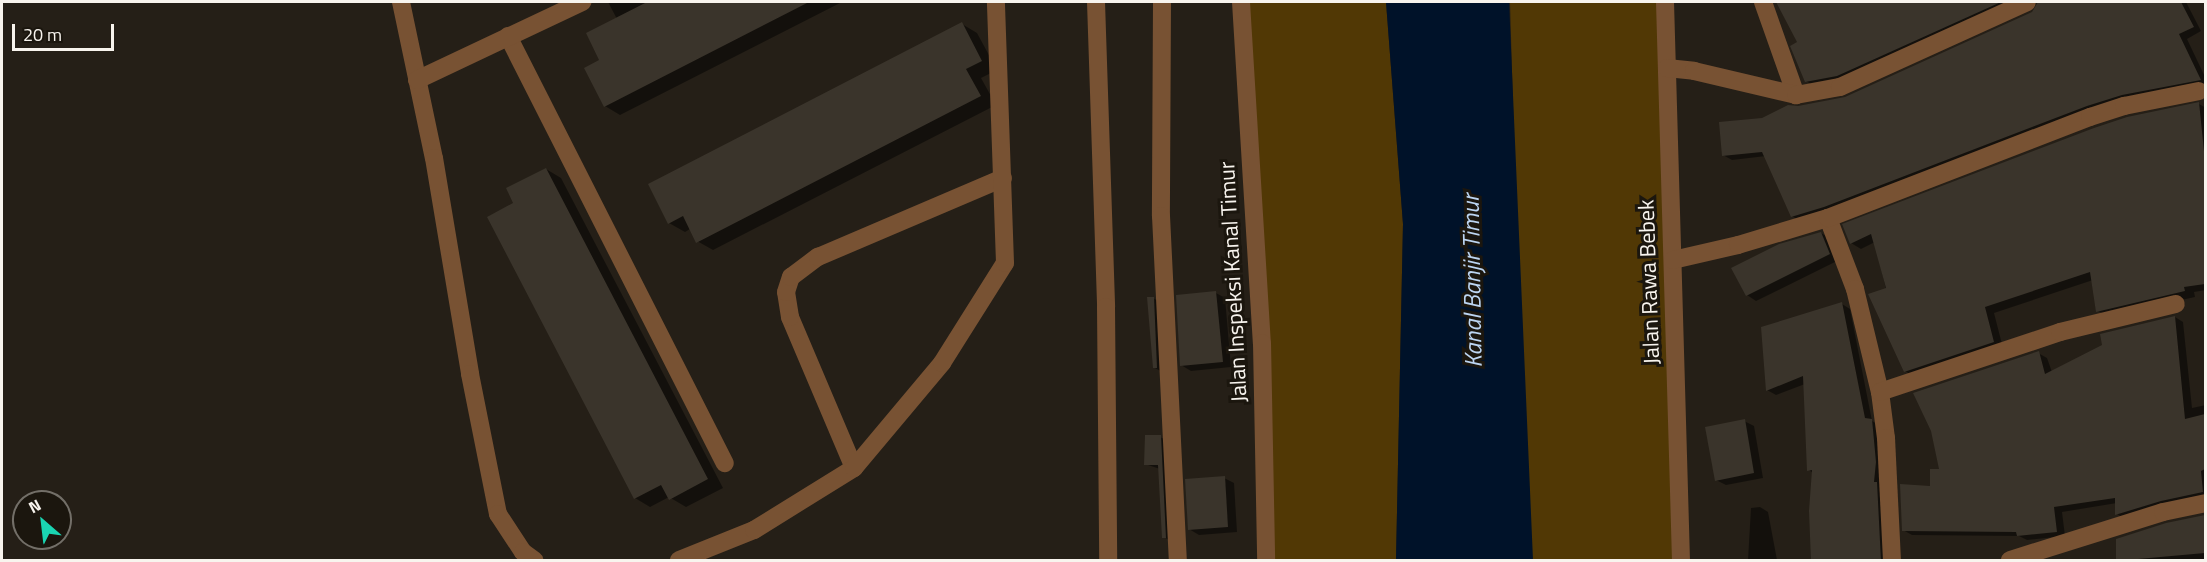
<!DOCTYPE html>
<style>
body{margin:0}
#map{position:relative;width:2207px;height:562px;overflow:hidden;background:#251f17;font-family:"Titillium Web",sans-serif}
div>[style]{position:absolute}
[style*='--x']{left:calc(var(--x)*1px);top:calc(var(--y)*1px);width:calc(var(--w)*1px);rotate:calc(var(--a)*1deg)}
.green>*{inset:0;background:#513805}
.water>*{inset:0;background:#001229}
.shadow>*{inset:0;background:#0007}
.building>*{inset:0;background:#3a342b}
.minor>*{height:18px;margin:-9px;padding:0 9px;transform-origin:9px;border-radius:9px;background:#785233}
span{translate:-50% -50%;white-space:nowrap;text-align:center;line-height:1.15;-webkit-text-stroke:6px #1b160e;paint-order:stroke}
.street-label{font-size:22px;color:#f8f4ee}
.water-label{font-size:24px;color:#bcd5f2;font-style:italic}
.frame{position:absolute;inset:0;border:3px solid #f8f4ee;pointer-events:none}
.north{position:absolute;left:12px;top:490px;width:60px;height:60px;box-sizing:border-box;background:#1b160e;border:2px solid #736f68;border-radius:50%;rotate:332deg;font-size:16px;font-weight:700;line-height:24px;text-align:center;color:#f8f4ee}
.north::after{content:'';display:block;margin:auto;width:21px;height:27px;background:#1ad5b2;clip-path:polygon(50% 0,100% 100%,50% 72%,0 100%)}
.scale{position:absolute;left:12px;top:24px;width:102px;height:27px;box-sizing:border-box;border:3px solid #f8f4ee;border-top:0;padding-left:8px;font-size:18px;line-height:21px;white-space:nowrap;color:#f8f4ee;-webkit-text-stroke:4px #1b160e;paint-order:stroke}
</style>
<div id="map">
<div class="green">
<i style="clip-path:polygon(1241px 2px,1386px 2px,1403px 224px,1396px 560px,1266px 560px)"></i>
<i style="clip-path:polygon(1510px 2px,1665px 2px,1681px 560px,1526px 560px)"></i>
</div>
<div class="water">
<i style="clip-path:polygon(1386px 2px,1509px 2px,1533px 560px,1396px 560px,1403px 224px)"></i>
</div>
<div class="shadow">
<i style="clip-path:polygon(608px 2px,842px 2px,620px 115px,605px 106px,601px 61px,617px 19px)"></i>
<i style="clip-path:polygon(1778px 2px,2018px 2px,1845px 80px,1814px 86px,1806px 81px,1799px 43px)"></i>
<i style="clip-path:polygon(2039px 2px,2186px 2px,2201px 31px,2187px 39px,2206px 79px,2206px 85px,2130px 99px,1800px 221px,1792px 216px,1766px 156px,1732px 160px,1723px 155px,1763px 120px,1798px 108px,1845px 99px,2033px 13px)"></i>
<i style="clip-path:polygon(962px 24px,977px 33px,997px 70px,981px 78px,996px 105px,713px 250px,697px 241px,690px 229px,685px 232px,669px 223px)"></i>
<i style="clip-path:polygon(2199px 104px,2206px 108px,2206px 290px,2194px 292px,2195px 297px,2108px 316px,2098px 311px,2093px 280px,1994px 313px,2003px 348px,1915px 377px,1905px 371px,1875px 242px,1861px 249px,1851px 243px,1844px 225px)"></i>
<i style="clip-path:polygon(546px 169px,561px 178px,723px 488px,686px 507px,669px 497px,650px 507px,635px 498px,515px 203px)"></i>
<i style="clip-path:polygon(1821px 233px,1831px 239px,1839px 260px,1756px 301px,1747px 295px)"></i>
<i style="clip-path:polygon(1216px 293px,1225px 298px,1231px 367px,1191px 371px,1181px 365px)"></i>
<i style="clip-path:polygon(1153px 298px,1163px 304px,1164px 373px,1155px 368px)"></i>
<i style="clip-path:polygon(1842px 304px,1850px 309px,1872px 421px,1881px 426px,1889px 560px,1812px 560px,1813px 473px,1809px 470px,1805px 384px,1776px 395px,1767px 390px)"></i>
<i style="clip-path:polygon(2175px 317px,2183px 322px,2192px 408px,2206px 405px,2206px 498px,2125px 519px,2117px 514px,2117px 503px,2062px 512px,2065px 536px,2027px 540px,2019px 536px,1912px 535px,1903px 530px,1941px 471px,2038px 353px,2047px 358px,2052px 372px)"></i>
<i style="clip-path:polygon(1744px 421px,1754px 426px,1763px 478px,1726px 485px,1716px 480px)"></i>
<i style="clip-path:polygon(1160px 437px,1168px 441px,1172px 542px,1164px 537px,1160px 469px,1145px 464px)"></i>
<i style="clip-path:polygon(1224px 478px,1234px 483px,1237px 532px,1199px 535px,1189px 529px)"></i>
<i style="clip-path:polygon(1760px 507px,1768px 512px,1777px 560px,1748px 560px,1751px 508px)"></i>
<i style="clip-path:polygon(2205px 516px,2206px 560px,2118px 560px)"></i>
</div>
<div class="building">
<i style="clip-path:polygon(647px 2px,809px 2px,604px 107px,584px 68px,599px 60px,586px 33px)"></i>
<i style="clip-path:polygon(1776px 2px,2001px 2px,1837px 76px,1805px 82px,1790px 46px,1797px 42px)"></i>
<i style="clip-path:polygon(2038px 2px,2181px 2px,2194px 27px,2179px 34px,2201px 80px,2122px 95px,2087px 106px,1824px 207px,1791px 217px,1762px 152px,1722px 156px,1719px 122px,1762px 118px,1788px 105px,1798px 106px,1845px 97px,2032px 12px)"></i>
<i style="clip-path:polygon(962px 22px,982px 61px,966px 69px,981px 96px,696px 243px,683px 216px,668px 224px,648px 184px)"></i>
<i style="clip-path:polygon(2199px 102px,2205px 161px,2205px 284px,2184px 287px,2185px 291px,2096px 312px,2090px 272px,1985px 307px,1994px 342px,1904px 372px,1868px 294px,1886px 288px,1871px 234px,1850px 244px,1842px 224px,2094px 128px,2127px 117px)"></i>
<i style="clip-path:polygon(546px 168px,708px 479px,669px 500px,661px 485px,634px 499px,487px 217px,513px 203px,506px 188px)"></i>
<i style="clip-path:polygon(1821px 232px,1830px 254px,1746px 296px,1731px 268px,1779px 244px)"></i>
<i style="clip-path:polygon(1216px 291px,1223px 362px,1180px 366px,1176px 295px)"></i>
<i style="clip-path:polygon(1147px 297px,1154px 297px,1157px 368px,1153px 368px)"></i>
<i style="clip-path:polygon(1842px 302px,1865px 418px,1872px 419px,1876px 462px,1874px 482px,1877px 482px,1881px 561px,1811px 561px,1809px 511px,1812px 470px,1807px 471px,1803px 376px,1766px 391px,1761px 327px)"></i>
<i style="clip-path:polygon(2175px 316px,2185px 419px,2205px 414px,2205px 469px,2201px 471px,2203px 492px,2161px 501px,2115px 515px,2115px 498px,2054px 507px,2057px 532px,2017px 536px,2016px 532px,1902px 531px,1900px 484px,1930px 486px,1930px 469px,1939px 469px,1931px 431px,1913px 393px,2039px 351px,2045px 374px,2102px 345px,2100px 334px)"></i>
<i style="clip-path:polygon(1745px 419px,1754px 473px,1715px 481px,1705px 427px)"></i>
<i style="clip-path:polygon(1145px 435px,1161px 435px,1166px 538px,1162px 538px,1158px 465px,1144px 465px)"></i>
<i style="clip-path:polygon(1225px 476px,1228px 527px,1188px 530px,1185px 479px)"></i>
<i style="clip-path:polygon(2205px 515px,2205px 553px,2116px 561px,2116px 539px,2166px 523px)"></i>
</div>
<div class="minor">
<i style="--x:401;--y:2;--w:159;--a:78.1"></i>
<i style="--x:434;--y:158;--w:219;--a:80.5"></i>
<i style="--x:470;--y:374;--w:143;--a:78.7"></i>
<i style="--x:498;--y:514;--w:45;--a:56.7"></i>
<i style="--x:523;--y:552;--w:14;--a:36"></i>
<i style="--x:1096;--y:2;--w:305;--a:88.1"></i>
<i style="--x:1106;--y:307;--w:253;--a:89.5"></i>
<i style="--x:1162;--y:2;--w:214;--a:90.3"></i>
<i style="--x:1161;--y:216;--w:344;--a:87.2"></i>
<i style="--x:1241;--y:2;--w:342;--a:86.5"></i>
<i style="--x:1262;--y:343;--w:217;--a:88.9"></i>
<i style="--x:1665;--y:2;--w:558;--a:88.36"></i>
<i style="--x:1763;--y:2;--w:99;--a:70.5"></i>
<i style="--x:508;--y:36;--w:479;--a:63.1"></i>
<i style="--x:1667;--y:68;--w:27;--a:6"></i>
<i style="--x:1694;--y:71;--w:105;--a:13.2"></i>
<i style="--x:1796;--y:95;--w:45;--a:-10.3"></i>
<i style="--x:1840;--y:87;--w:205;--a:-24.4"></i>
<i style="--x:417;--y:80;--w:183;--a:-25.3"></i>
<i style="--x:1828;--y:218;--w:76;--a:69.2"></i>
<i style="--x:1855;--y:289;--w:106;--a:76.4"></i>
<i style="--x:1880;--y:392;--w:46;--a:82.6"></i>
<i style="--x:1886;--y:438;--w:122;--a:87.2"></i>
<i style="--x:1673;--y:260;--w:67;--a:-13"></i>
<i style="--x:1738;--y:245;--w:94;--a:-16.7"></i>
<i style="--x:1828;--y:218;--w:281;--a:-21.1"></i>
<i style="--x:2090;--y:117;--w:36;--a:-18"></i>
<i style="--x:2124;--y:106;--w:76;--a:-11.3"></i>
<i style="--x:1880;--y:392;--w:190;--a:-18.4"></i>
<i style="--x:2060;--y:332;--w:119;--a:-13.6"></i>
<i style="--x:854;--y:468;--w:164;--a:-113"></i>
<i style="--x:790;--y:317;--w:25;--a:-99"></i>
<i style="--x:786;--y:292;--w:16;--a:-72"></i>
<i style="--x:791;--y:277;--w:34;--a:-37"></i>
<i style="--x:818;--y:257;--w:201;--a:-23.1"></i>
<i style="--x:679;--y:560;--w:81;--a:-21.8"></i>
<i style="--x:754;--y:530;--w:118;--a:-31.8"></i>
<i style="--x:854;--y:468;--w:137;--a:-50"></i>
<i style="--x:942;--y:363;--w:118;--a:-57.8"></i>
<i style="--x:1005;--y:263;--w:261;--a:-92"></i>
<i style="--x:2010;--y:560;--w:160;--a:-17.4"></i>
<i style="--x:2163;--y:512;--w:44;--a:-11.8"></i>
</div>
<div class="street-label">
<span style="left:1233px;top:282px;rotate:-93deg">Jalan Inspeksi Kanal Timur</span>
<span style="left:1649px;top:282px;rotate:-92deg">Jalan Rawa Bebek</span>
</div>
<div class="water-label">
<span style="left:1472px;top:281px;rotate:-91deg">Kanal Banjir Timur</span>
</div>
<div class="frame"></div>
<div class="north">N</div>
<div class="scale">20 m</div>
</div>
